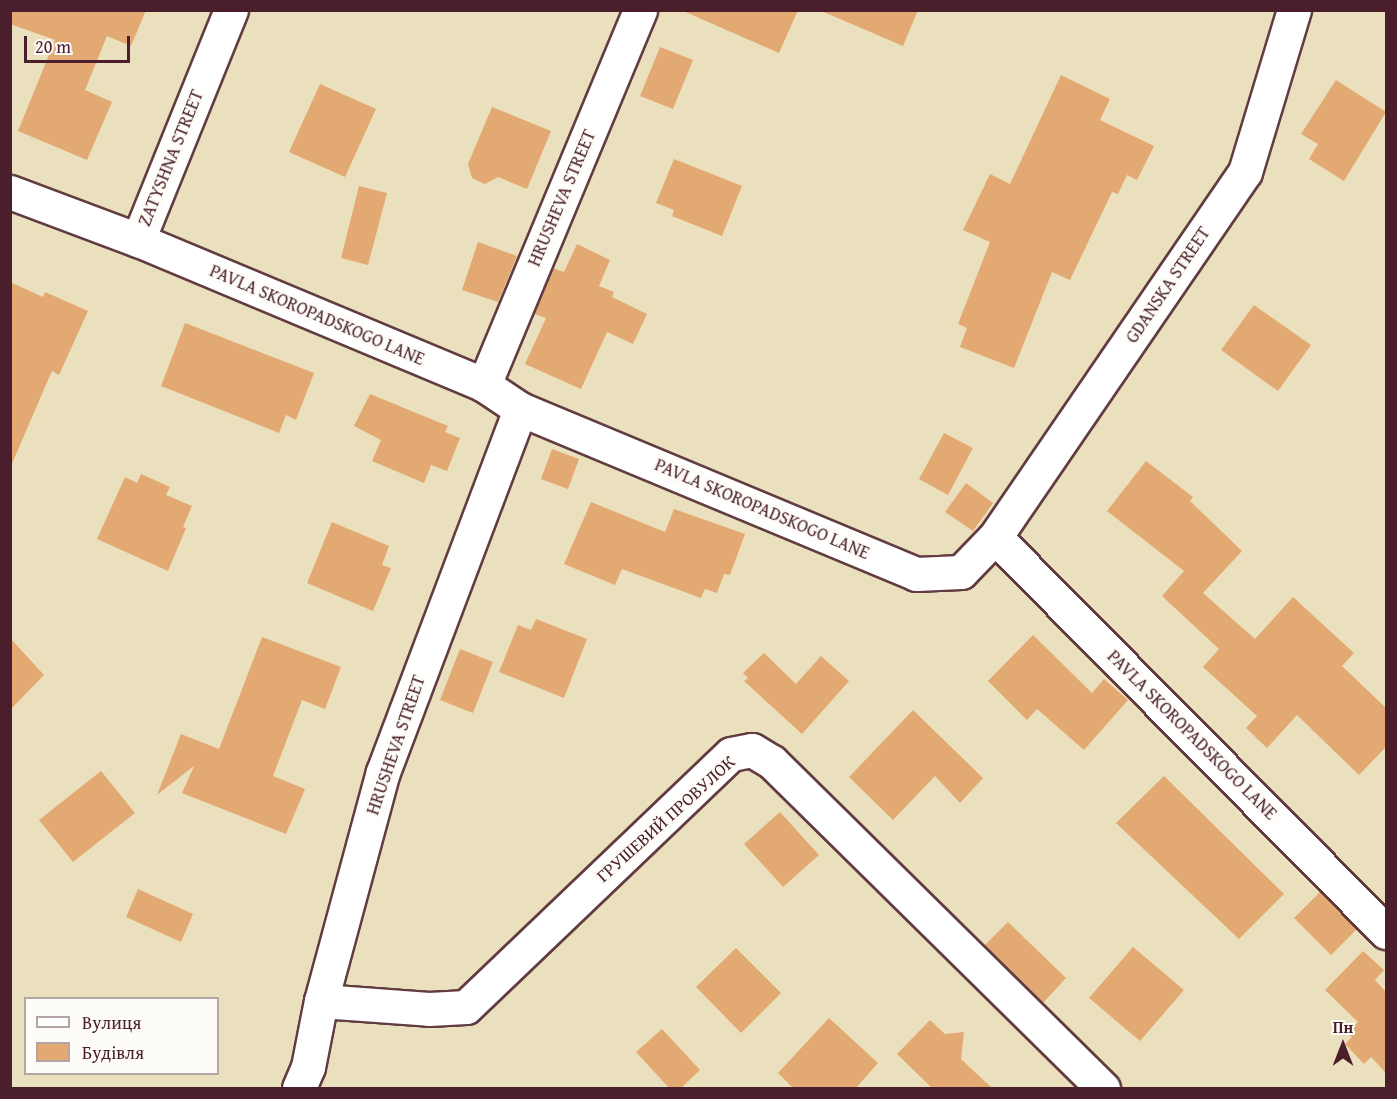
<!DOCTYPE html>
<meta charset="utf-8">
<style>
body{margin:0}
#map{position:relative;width:1397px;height:1099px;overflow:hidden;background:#ebe0bd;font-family:"Gentium Book Plus",serif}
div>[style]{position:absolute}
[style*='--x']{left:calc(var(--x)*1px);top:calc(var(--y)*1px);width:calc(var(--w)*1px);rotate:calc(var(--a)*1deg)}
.building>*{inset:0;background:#e3a972}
.roads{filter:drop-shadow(2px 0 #623c41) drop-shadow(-2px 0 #623c41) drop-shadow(0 2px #623c41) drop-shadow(0 -2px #623c41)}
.minor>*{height:33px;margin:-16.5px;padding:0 16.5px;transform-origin:16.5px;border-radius:16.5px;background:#fff}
span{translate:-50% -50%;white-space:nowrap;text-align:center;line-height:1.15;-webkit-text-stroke:6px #fdfcf7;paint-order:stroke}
.street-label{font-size:18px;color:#4a1f2b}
.frame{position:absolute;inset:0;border:12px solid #4a1f2b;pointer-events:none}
.legend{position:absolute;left:24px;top:997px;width:195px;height:78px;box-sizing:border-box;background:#fdfcf7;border:2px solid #b5a4a5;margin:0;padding:8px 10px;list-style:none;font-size:18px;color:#4a1f2b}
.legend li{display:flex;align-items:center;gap:12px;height:30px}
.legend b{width:30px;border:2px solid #b5a4a5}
.north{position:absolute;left:1313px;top:1015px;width:60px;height:60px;-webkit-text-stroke:4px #fdfcf7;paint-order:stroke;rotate:0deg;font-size:16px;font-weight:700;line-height:24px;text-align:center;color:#4a1f2b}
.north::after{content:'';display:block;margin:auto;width:21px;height:27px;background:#4a1f2b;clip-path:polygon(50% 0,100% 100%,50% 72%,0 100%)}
.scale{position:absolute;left:24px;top:36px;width:106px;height:27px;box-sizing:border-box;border:3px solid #4a1f2b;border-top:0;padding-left:8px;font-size:18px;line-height:21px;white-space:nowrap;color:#4a1f2b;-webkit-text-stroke:4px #fdfcf7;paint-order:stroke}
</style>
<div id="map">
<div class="building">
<i style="clip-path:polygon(10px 10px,146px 10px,131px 46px,107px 36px,85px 90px,112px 102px,87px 160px,18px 131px,55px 40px,10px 24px)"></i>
<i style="clip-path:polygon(681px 10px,798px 10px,779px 53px)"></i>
<i style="clip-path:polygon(819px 10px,918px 10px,903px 46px)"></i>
<i style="clip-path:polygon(660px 47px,693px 60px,673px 109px,640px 96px)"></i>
<i style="clip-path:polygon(1061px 75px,1110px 99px,1100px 120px,1154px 146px,1137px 180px,1127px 175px,1118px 194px,1112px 192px,1070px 280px,1052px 272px,1014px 368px,960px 347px,967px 328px,958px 324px,990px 242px,963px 230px,990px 174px,1010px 184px)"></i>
<i style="clip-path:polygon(1336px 80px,1386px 112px,1344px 181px,1309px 159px,1318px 144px,1301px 134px)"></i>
<i style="clip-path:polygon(320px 84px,376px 109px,345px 177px,289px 152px)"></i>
<i style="clip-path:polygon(492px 107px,551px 131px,527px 189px,498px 177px,485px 184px,472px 178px,468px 164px)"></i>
<i style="clip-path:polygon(674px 159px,742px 186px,722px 236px,672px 216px,674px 210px,656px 203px)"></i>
<i style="clip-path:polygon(359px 186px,387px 193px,368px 265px,341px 258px)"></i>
<i style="clip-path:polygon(478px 242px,517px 256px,498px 302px,462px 290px)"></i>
<i style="clip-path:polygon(577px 244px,610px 260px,599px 286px,614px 292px,612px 297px,647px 314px,633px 344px,607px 332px,581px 389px,525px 364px,546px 318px,534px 314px,553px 268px,564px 272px)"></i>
<i style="clip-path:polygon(10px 282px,43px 297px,45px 292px,88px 311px,59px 375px,52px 371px,10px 468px)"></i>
<i style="clip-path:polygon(1254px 305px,1311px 345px,1278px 391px,1221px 350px)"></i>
<i style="clip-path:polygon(185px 323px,314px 373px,296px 420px,286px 415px,279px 433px,161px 386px)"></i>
<i style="clip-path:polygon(370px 394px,448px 426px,445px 432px,460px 438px,447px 471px,431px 465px,424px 483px,372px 461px,381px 440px,354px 426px)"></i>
<i style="clip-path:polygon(944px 433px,973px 448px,948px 495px,919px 479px)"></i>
<i style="clip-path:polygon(552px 449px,579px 459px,568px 489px,541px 479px)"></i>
<i style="clip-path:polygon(1146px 461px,1193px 497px,1190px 501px,1242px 551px,1203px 593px,1255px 639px,1293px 597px,1354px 653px,1342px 666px,1386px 708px,1386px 747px,1359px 775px,1297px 715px,1267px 748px,1246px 728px,1257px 716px,1203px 667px,1219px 649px,1162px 596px,1184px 571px,1107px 511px)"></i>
<i style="clip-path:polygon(141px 474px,170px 487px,166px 495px,192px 506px,183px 527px,186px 528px,168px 571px,97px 539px,125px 477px,137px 483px)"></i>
<i style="clip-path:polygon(966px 483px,993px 503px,973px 531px,945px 512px)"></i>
<i style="clip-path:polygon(591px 502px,665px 532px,674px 509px,745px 534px,730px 575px,724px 574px,717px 593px,705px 589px,701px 598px,622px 569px,615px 585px,564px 564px)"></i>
<i style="clip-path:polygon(332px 522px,389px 546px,382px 565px,391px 568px,373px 611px,307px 583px)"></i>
<i style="clip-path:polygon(536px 619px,587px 639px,564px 698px,499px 672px,518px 625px,531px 630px)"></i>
<i style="clip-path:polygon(1033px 635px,1092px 693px,1104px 679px,1128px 700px,1084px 750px,1037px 709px,1027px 720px,988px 681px)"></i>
<i style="clip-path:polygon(262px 637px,341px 667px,325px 709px,302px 700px,273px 776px,305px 789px,286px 834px,182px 793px,194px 766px,157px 795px,181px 734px,219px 749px)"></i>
<i style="clip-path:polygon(10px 638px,44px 675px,10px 710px)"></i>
<i style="clip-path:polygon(460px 649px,493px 662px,473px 713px,440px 700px)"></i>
<i style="clip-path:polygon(764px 653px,796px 684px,821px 656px,849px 681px,802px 734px,744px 681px,748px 678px,743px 673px)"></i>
<i style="clip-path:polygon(913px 710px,983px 778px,960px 803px,935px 776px,893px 820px,849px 777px)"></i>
<i style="clip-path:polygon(101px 771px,135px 813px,73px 862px,39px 820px)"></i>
<i style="clip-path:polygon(1164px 776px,1284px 894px,1239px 939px,1116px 823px)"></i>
<i style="clip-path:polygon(780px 812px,819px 855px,783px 887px,744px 844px)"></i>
<i style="clip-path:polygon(138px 889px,193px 914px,181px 942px,126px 917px)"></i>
<i style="clip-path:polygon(1320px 892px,1357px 929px,1331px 955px,1294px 918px)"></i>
<i style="clip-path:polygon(1008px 922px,1066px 978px,1043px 1003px,985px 945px)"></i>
<i style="clip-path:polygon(1133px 947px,1184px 990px,1140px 1041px,1089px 998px)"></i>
<i style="clip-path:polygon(736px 948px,781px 993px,741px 1033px,696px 987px)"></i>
<i style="clip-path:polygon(1363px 951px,1384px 970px,1375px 980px,1386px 992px,1386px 1073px,1371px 1057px,1364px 1064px,1345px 1044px,1352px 1037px,1347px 1033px,1358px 1022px,1325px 990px)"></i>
<i style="clip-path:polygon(829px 1018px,878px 1063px,855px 1089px,794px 1089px,778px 1073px)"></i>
<i style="clip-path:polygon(930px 1020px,945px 1034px,964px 1032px,961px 1059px,993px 1089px,933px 1089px,897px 1054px)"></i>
<i style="clip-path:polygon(662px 1029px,700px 1070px,680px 1089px,670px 1089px,636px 1052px)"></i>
</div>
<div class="roads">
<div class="minor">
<i style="--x:10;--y:192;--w:137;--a:20.6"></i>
<i style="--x:138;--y:240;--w:375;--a:22.7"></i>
<i style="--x:484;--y:385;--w:43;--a:33.7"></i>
<i style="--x:520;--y:409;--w:429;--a:22.6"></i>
<i style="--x:916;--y:574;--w:45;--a:-2.5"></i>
<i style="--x:961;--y:572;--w:49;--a:-45.8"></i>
<i style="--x:995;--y:537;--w:556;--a:45.29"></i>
<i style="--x:138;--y:240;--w:248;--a:-68"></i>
<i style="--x:484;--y:385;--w:406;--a:-67.4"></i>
<i style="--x:995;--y:537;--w:442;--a:-55.6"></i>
<i style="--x:1245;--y:172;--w:169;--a:-73.2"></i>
<i style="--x:321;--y:1001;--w:108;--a:4.2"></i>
<i style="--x:429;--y:1009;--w:37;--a:-3"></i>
<i style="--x:466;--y:1007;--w:366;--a:-43.7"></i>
<i style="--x:731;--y:754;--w:21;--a:-11"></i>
<i style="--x:752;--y:750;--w:23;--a:31"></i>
<i style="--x:772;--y:762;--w:465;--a:44.6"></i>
<i style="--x:299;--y:1088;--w:23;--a:-67"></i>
<i style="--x:308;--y:1067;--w:67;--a:-78.9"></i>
<i style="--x:321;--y:1001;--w:237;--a:-74.9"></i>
<i style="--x:383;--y:772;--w:388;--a:-69.3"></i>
</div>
</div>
<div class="street-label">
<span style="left:171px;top:158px;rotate:-68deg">ZATYSHNA STREET</span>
<span style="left:562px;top:198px;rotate:-67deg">HRUSHEVA STREET</span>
<span style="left:1168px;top:285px;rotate:-56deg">GDANSKA STREET</span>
<span style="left:317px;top:315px;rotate:23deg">PAVLA SKOROPADSKOGO LANE</span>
<span style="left:762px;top:509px;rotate:23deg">PAVLA SKOROPADSKOGO LANE</span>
<span style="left:1192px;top:735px;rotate:45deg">PAVLA SKOROPADSKOGO LANE</span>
<span style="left:396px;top:745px;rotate:-71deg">HRUSHEVA STREET</span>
<span style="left:666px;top:819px;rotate:-42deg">ГРУШЕВИЙ ПРОВУЛОК</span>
</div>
<div class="frame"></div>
<ul class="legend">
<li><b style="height:8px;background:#fff"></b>Вулиця</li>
<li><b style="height:16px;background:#e3a972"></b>Будівля</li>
</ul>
<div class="north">Пн</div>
<div class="scale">20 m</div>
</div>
